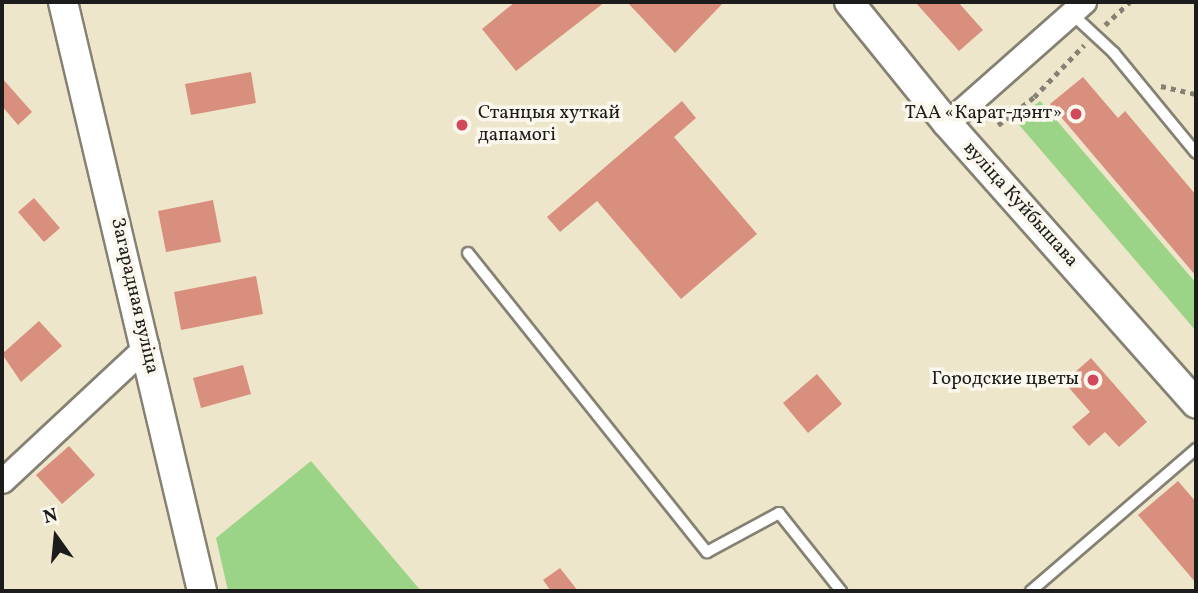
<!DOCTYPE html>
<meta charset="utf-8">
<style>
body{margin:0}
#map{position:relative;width:1198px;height:593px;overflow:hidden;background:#eee6ca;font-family:Vollkorn,serif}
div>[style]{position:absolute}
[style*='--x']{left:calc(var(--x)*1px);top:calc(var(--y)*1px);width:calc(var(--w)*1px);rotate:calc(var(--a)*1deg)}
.green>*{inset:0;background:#9bd486}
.building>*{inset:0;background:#d98f7e}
.path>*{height:4.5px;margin-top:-2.25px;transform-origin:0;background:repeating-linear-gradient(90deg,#858173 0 5px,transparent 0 10px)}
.roads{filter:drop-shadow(2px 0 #858173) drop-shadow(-2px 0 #858173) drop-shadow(0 2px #858173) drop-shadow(0 -2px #858173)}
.service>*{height:10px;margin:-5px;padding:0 5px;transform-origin:5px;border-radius:5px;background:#fff}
.minor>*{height:23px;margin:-11.5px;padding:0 11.5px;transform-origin:11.5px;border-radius:11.5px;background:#fff}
.tertiary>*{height:28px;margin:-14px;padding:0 14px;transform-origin:14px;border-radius:14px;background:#fff}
.dots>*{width:19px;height:19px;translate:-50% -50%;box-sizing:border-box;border:4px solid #fbf7ec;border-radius:50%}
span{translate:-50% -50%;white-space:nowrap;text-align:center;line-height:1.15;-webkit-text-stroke:7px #fbf7ec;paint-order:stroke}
.poi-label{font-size:19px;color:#1c1c1c}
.left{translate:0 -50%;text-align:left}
.right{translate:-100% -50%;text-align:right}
.street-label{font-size:19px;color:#1c1c1c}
.frame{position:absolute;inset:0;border:4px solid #1c1c1c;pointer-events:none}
.north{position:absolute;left:21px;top:502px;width:70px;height:70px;-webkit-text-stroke:5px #fbf7ec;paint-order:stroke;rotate:345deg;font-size:19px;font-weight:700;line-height:28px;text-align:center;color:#1c1c1c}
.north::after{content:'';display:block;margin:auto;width:24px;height:32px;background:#1c1c1c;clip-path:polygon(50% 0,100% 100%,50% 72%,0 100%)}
</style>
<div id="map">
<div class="green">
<i style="clip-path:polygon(1040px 101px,1196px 283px,1196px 331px,1015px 120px)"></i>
<i style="clip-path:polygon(311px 461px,421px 591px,228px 591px,216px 538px)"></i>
</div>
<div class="building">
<i style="clip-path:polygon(515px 2px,605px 2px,516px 71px,482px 29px)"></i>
<i style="clip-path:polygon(627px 2px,724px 2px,675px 53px)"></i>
<i style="clip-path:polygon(915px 2px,958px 2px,983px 30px,959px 51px)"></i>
<i style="clip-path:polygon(251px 72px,256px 103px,191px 115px,185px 84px)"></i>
<i style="clip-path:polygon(1083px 77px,1118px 118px,1125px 111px,1196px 195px,1196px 276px,1050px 104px)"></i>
<i style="clip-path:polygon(2px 78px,32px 112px,18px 125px,2px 106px)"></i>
<i style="clip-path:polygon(682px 101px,696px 118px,674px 137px,757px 234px,681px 299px,597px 201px,560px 232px,547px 217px)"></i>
<i style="clip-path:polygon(34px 198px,60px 228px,44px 242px,18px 212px)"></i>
<i style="clip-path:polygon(213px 200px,221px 242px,166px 252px,158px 211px)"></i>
<i style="clip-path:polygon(256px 276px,263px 314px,181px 330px,174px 292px)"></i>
<i style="clip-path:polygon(39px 321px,62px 346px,21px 382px,2px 354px)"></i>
<i style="clip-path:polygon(1091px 358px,1147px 422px,1119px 447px,1105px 432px,1089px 446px,1072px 427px,1090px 412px,1064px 382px)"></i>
<i style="clip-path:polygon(243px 365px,251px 394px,201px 408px,193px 378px)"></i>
<i style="clip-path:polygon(817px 374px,842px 404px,808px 433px,783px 403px)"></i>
<i style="clip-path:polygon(69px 446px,95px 475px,62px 504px,36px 475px)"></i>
<i style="clip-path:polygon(1178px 481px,1196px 502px,1196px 583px,1138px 515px)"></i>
<i style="clip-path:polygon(560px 568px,578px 591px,551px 591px,543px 580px)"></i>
</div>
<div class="path">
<i style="--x:1105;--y:25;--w:34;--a:-43"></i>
<i style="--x:1161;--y:86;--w:36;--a:13"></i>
<i style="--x:998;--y:125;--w:46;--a:-37.9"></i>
<i style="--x:1034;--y:97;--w:72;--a:-46.1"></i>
</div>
<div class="roads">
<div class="service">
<i style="--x:1071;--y:13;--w:59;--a:42.9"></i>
<i style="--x:1114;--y:53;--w:129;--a:50.6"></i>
<i style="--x:468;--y:253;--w:383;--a:51.4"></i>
<i style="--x:707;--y:552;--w:82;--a:-28.4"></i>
<i style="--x:779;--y:513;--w:100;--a:51.5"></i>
<i style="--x:1031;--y:591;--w:218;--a:-40.7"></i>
</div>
<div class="minor">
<i style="--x:947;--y:123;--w:183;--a:-41.5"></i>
<i style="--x:2;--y:481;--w:198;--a:-43"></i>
</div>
<div class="tertiary">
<i style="--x:63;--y:2;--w:605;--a:76.72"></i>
<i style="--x:849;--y:2;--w:156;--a:51"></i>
<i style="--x:947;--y:123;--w:375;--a:48.4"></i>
</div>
</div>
<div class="dots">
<i style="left:1076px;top:114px;background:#d1495b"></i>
<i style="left:462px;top:125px;background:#d1495b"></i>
<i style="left:1093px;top:380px;background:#d1495b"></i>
</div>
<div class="poi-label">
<span class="left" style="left:478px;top:125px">Станцыя хуткай<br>дапамогі</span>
<span class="right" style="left:1062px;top:114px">ТАА «Карат-дэнт»</span>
<span class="right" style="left:1079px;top:380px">Городские цветы</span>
</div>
<div class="street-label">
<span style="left:1020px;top:205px;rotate:48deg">вуліца Куйбышава</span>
<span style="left:134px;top:296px;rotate:77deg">Загарадная вуліца</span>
</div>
<div class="frame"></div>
<div class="north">N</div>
</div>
